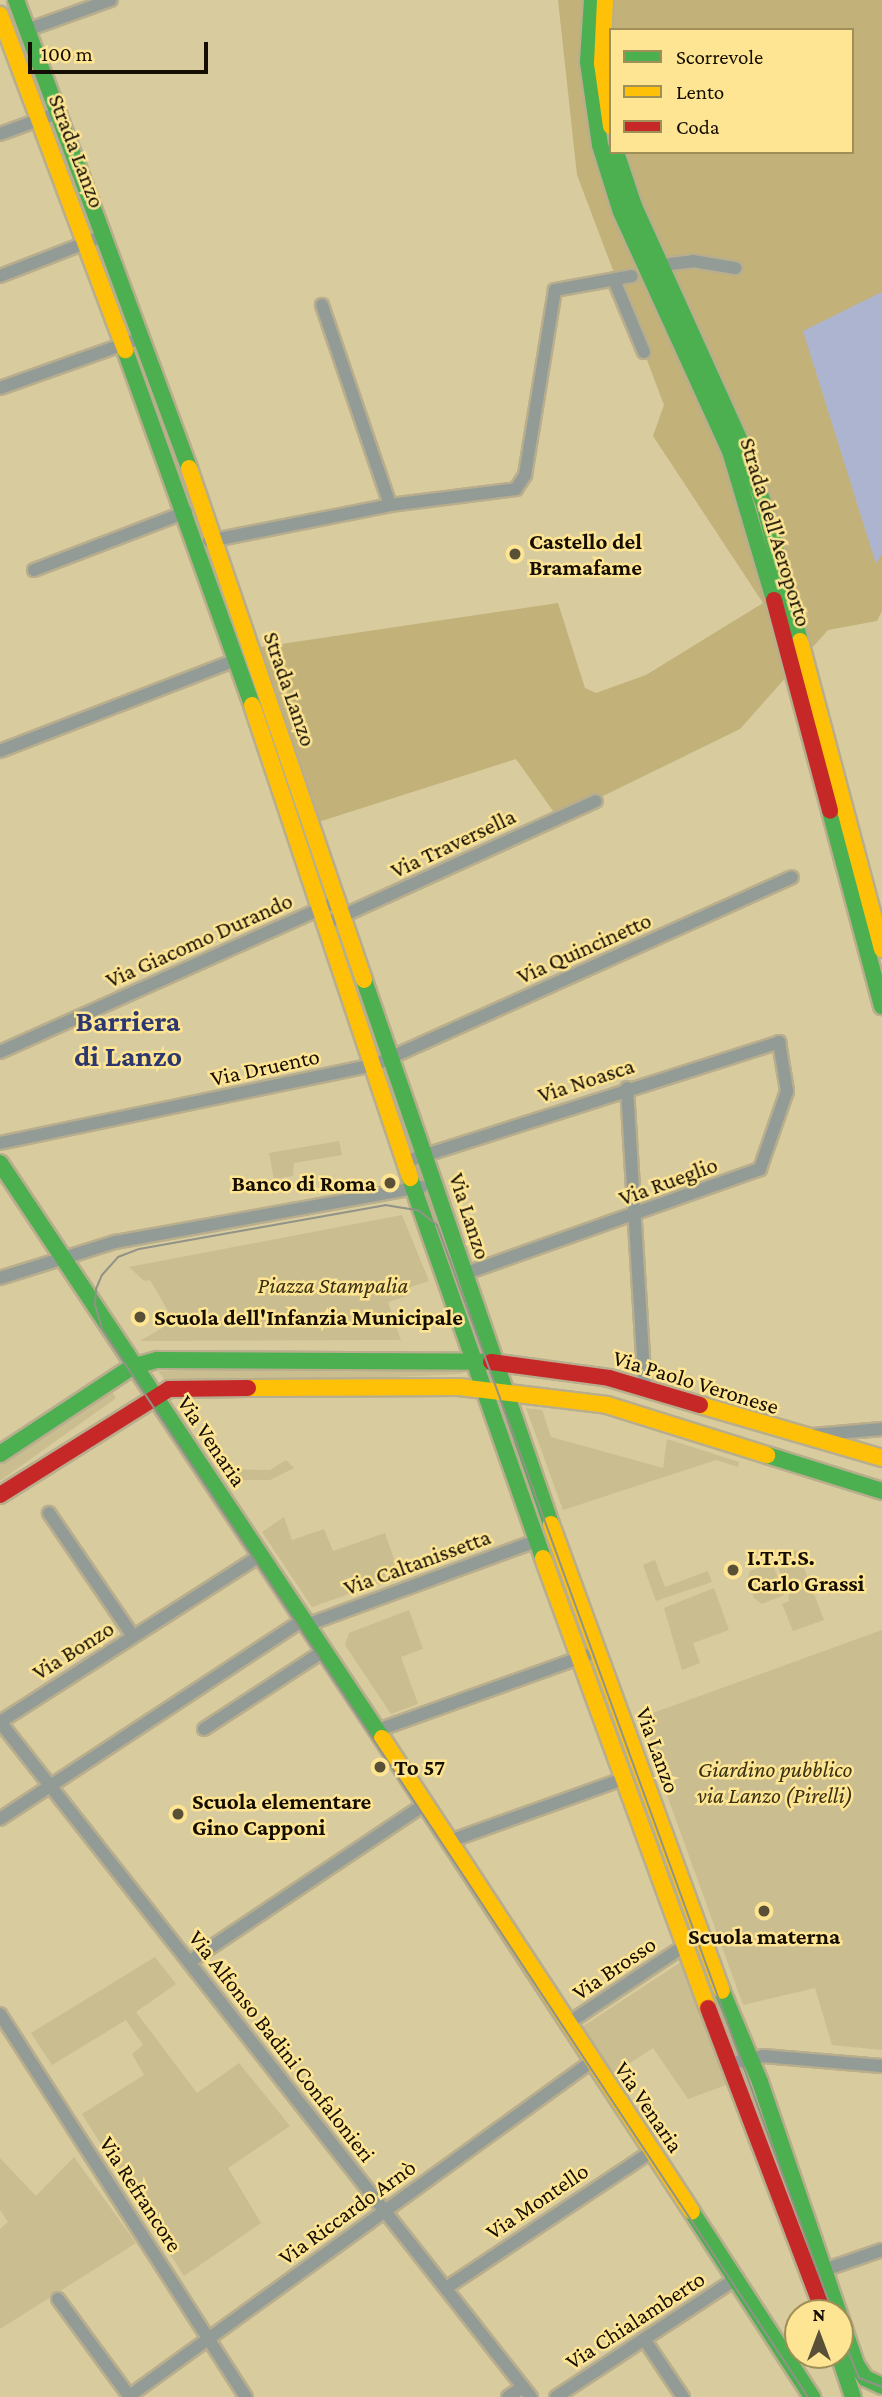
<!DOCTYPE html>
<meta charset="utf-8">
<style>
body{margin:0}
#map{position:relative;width:882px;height:2397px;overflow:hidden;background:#d8cb9e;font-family:"Crimson Pro",serif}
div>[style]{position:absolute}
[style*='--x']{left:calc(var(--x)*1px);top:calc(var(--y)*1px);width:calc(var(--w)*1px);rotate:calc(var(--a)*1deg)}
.green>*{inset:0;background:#cabd8f}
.forest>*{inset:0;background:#c2b179}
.water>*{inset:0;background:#adb4d0}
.roads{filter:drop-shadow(2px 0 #b8ae8d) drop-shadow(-2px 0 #b8ae8d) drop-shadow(0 2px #b8ae8d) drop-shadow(0 -2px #b8ae8d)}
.street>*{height:12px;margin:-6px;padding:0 6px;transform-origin:6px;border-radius:6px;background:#939b96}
.fast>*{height:16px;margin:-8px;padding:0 8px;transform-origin:8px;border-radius:8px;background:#4caf50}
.slow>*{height:16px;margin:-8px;padding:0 8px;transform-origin:8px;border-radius:8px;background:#ffc107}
.jam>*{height:16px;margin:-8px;padding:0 8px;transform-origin:8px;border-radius:8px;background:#c62828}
.tram>*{height:2px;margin:-1px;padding:0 1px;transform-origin:1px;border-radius:1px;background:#919388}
.dots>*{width:19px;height:19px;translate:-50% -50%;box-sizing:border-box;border:4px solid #fee593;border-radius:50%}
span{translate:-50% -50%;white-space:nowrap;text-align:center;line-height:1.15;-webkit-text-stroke:5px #fee593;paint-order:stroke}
.street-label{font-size:23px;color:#150e00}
.poi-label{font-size:23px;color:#150e00;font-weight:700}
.left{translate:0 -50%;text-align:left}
.right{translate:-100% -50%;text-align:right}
.park-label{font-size:23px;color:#383012;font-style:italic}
.district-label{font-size:30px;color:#2c366f;font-weight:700}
.legend{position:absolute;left:609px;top:28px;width:245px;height:126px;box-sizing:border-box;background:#fee593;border:2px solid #a18f58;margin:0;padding:9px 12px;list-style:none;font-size:21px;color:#150e00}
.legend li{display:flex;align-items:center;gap:14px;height:35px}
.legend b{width:35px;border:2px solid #a18f58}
.north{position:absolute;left:784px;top:2299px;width:70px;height:70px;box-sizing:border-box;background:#fee593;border:2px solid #a18f58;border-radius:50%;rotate:0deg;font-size:19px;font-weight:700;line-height:28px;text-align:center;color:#150e00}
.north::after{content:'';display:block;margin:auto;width:24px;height:32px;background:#595037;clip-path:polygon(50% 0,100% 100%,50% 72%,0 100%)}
.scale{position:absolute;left:28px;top:42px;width:180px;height:32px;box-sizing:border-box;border:4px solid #150e00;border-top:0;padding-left:9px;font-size:21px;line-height:24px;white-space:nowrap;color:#150e00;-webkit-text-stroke:5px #fee593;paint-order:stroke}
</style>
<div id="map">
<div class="green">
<i style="clip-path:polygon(339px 1141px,342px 1155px,294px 1163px,293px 1176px,274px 1179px,269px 1153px)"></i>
<i style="clip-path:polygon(402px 1215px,429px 1281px,405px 1289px,407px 1296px,388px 1302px,401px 1340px,140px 1341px,174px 1321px,150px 1280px,144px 1281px,129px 1267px)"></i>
<i style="clip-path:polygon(464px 1363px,467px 1371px,460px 1374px,353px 1379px,164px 1379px,158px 1371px)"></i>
<i style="clip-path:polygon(111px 1390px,116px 1398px,0 1481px,0 1463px)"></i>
<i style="clip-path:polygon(526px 1408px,542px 1410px,551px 1437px,663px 1468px,667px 1439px,739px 1462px,738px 1467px,716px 1460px,563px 1510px)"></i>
<i style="clip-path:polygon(286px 1460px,294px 1468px,270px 1480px,229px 1480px,221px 1469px,270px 1470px)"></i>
<i style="clip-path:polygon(284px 1517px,292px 1540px,324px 1529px,333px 1551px,385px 1533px,400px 1576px,312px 1607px,262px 1532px)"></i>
<i style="clip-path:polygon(797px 1550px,824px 1620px,793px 1631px,782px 1604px,789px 1601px,788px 1595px,803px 1589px,800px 1579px,784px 1584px,775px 1558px)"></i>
<i style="clip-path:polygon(655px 1560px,665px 1587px,708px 1571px,712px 1582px,656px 1601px,643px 1565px)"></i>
<i style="clip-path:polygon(772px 1562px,784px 1595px,762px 1604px,754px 1598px,747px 1580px,750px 1571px)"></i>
<i style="clip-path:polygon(714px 1588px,729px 1630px,693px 1643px,700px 1663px,682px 1670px,664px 1608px)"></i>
<i style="clip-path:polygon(409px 1610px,423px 1649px,401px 1657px,418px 1704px,391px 1714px,345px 1645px,349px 1633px)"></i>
<i style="clip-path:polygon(882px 1630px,882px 2050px,832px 2045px,815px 1988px,743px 2005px,639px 1718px)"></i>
<i style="clip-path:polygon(155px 1957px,176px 1984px,136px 2012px,197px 2093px,239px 2063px,290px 2126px,228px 2168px,261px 2223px,184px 2276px,82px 2114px,144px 2075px,132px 2054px,143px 2045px,126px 2020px,52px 2065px,31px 2033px)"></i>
<i style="clip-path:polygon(684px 1960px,729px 2084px,688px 2099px,653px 2048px,613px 2074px,582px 2027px)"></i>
<i style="clip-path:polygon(74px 2157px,136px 2243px,0 2329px,0 2229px,8px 2222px,0 2210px,0 2158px,36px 2196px)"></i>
</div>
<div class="forest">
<i style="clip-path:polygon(evenodd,558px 0,882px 0,882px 611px,877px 621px,828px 630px,740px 729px,558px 818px,516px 759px,312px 824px,261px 647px,558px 603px,585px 688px,596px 693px,646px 675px,763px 603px,653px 436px,664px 405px,577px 175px,558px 0,611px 30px,852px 30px,852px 152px,611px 152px,611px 30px)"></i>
</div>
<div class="water">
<i style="clip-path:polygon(882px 292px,882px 553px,876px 564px,803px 331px)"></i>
</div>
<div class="roads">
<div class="street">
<i style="--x:27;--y:30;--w:89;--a:-19.7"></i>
<i style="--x:0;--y:134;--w:62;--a:-19.9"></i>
<i style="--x:670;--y:264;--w:23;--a:-7"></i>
<i style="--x:693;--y:261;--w:43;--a:9.5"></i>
<i style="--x:0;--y:276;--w:110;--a:-21.2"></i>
<i style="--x:614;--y:280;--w:78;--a:67.4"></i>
<i style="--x:322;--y:305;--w:211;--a:71.2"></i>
<i style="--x:0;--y:388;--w:150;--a:-19.5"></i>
<i style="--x:209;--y:541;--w:185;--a:-11.2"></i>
<i style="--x:390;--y:505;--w:127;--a:-7.2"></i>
<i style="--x:516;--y:489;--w:17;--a:-57"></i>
<i style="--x:525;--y:475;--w:187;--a:-80.8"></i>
<i style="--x:555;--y:290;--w:78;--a:-10.3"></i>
<i style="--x:34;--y:570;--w:163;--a:-20.9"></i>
<i style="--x:0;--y:751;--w:253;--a:-21.1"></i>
<i style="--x:327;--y:923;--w:295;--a:-24.4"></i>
<i style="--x:0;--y:1052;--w:370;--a:-24.1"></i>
<i style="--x:627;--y:1088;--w:301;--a:86.6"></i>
<i style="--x:0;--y:1143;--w:382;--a:-11.8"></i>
<i style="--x:374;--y:1065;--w:458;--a:-24.2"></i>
<i style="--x:407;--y:1161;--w:391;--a:-17.7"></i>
<i style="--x:779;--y:1042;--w:50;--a:80.7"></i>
<i style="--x:787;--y:1091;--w:83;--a:109.1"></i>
<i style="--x:760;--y:1169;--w:314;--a:160.5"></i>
<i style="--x:0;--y:1278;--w:121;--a:-17.4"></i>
<i style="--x:115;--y:1242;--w:312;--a:-10.2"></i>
<i style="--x:813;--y:1435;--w:69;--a:-5"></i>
<i style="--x:49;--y:1513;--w:149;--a:55.7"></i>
<i style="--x:309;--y:1624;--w:245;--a:-20.1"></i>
<i style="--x:0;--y:1722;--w:859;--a:51.81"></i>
<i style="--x:0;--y:1722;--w:310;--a:-32.6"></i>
<i style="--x:204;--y:1729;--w:145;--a:-33.1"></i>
<i style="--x:378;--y:1730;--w:222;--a:-19.7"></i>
<i style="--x:0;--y:1819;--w:365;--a:-33.3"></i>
<i style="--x:450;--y:1841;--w:184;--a:-19.7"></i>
<i style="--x:189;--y:1962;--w:284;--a:-33.8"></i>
<i style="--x:0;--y:2014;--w:455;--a:57.3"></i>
<i style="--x:567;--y:2024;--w:141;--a:-33.7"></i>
<i style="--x:729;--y:2064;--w:35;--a:-13"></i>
<i style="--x:763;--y:2056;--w:119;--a:4.8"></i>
<i style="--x:827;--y:2269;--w:58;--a:-19.1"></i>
<i style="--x:446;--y:2288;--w:247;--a:-33.6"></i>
<i style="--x:58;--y:2299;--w:122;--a:53.7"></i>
<i style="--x:644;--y:2339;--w:70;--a:56.1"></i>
<i style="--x:128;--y:2397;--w:571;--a:-35.89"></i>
<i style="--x:508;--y:2397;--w:18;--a:-34"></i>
<i style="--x:556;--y:2397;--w:217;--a:-33.3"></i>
</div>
<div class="fast">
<i style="--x:16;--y:0;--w:499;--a:69.7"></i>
<i style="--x:592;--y:0;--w:62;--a:93.7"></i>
<i style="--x:588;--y:62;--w:84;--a:81.8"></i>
<i style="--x:600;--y:145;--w:70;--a:72.6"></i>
<i style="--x:621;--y:212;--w:263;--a:65.5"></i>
<i style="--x:730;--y:451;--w:155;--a:73.5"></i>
<i style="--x:616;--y:152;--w:57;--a:71.6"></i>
<i style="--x:634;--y:206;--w:265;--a:65.7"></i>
<i style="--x:743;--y:447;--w:62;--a:70.1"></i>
<i style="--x:764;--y:505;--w:141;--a:75.2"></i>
<i style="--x:125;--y:350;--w:377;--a:70.3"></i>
<i style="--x:830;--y:811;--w:202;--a:75.1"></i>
<i style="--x:364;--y:980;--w:575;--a:71.03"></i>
<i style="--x:0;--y:1163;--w:690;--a:56.4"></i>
<i style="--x:410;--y:1178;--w:403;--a:70.7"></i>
<i style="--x:0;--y:1454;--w:158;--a:-33.4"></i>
<i style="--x:132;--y:1367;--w:26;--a:-16"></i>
<i style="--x:157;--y:1360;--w:334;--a:0.3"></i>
<i style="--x:767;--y:1455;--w:121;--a:17.4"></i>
<i style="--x:722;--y:1991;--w:99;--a:67.3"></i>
<i style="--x:760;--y:2082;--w:298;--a:71.2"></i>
<i style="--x:856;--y:2364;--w:17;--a:57"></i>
<i style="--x:865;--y:2378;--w:19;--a:25"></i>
<i style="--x:692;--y:2212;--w:221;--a:57"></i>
<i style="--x:839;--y:2355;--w:44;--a:71.6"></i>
</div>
<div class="slow">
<i style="--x:605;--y:0;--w:63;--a:92.7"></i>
<i style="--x:602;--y:63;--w:64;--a:81.9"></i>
<i style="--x:0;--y:15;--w:358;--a:69.5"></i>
<i style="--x:189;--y:468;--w:541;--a:71.13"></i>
<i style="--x:800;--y:641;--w:319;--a:75.1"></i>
<i style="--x:252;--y:705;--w:499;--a:71.5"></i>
<i style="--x:248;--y:1388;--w:211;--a:-0.3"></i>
<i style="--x:459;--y:1387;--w:149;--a:6.9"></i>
<i style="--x:607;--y:1405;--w:168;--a:17.4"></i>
<i style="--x:700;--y:1405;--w:190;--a:16.2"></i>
<i style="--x:551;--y:1524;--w:497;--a:69.9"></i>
<i style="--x:543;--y:1558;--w:479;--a:69.9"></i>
<i style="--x:382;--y:1738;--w:566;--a:56.81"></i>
</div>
<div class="jam">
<i style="--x:774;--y:600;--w:218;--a:75.1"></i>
<i style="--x:491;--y:1362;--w:119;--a:7.7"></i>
<i style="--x:609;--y:1378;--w:95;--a:16.5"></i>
<i style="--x:0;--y:1495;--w:199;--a:-32.1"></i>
<i style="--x:169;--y:1389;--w:79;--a:-0.7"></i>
<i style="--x:708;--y:2008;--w:326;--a:69.2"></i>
</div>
</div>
<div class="tram">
<i style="--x:840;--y:2331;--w:51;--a:68"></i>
<i style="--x:859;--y:2378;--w:25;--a:21"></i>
<i style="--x:808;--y:2397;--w:1280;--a:-123.47"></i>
<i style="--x:102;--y:1329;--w:25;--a:-106"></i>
<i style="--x:95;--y:1305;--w:16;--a:-86"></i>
<i style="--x:96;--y:1289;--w:15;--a:-67"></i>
<i style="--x:102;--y:1275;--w:24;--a:-48"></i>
<i style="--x:118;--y:1257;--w:22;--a:-21"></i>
<i style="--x:139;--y:1249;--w:250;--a:-10.1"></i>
<i style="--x:385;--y:1205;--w:33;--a:9"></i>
<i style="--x:418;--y:1210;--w:24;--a:38"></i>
<i style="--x:437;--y:1225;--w:1158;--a:70"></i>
</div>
<div class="dots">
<i style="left:515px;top:554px;background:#595037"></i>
<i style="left:390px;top:1183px;background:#595037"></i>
<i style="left:140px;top:1317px;background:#595037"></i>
<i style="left:733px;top:1570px;background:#595037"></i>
<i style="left:380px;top:1767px;background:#595037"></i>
<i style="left:178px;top:1814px;background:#595037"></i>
<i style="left:764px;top:1911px;background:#595037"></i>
</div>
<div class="street-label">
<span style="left:77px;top:151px;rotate:69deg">Strada Lanzo</span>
<span style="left:776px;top:532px;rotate:73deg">Strada dell'Aeroporto</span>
<span style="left:290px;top:689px;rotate:71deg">Strada Lanzo</span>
<span style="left:453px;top:843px;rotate:-25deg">Via Traversella</span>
<span style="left:199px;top:940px;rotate:-24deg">Via Giacomo Durando</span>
<span style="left:584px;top:948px;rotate:-24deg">Via Quincinetto</span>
<span style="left:265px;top:1067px;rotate:-12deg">Via Druento</span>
<span style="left:586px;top:1080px;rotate:-18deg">Via Noasca</span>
<span style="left:668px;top:1181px;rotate:-20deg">Via Rueglio</span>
<span style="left:470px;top:1216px;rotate:72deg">Via Lanzo</span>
<span style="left:696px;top:1382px;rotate:17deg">Via Paolo Veronese</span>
<span style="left:212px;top:1441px;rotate:56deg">Via Venaria</span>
<span style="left:417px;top:1562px;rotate:-20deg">Via Caltanissetta</span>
<span style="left:73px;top:1650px;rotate:-32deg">Via Bonzo</span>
<span style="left:658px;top:1750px;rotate:70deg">Via Lanzo</span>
<span style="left:614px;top:1968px;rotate:-34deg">Via Brosso</span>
<span style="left:282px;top:2046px;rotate:52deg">Via Alfonso Badini Confalonieri</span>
<span style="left:649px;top:2107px;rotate:56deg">Via Venaria</span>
<span style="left:141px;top:2194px;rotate:57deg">Via Refrancore</span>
<span style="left:537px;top:2201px;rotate:-34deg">Via Montello</span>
<span style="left:347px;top:2212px;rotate:-36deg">Via Riccardo Arnò</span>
<span style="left:635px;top:2320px;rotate:-33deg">Via Chialamberto</span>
</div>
<div class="poi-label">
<span class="left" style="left:529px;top:554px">Castello del<br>Bramafame</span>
<span class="right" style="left:376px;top:1183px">Banco di Roma</span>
<span class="left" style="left:154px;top:1317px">Scuola dell'Infanzia Municipale</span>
<span class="left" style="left:747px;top:1570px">I.T.T.S.<br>Carlo Grassi</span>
<span class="left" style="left:394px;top:1767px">To 57</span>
<span class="left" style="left:192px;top:1814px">Scuola elementare<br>Gino Capponi</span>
<span style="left:764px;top:1936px">Scuola materna</span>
</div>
<div class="park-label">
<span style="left:333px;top:1285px">Piazza Stampalia</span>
<span style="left:775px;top:1782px">Giardino pubblico<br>via Lanzo (Pirelli)</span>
</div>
<div class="district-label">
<span style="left:128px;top:1038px">Barriera<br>di Lanzo</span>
</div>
<ul class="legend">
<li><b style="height:9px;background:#4caf50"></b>Scorrevole</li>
<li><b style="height:9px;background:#ffc107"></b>Lento</li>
<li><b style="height:9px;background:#c62828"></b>Coda</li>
</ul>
<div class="north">N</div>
<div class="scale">100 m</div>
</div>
